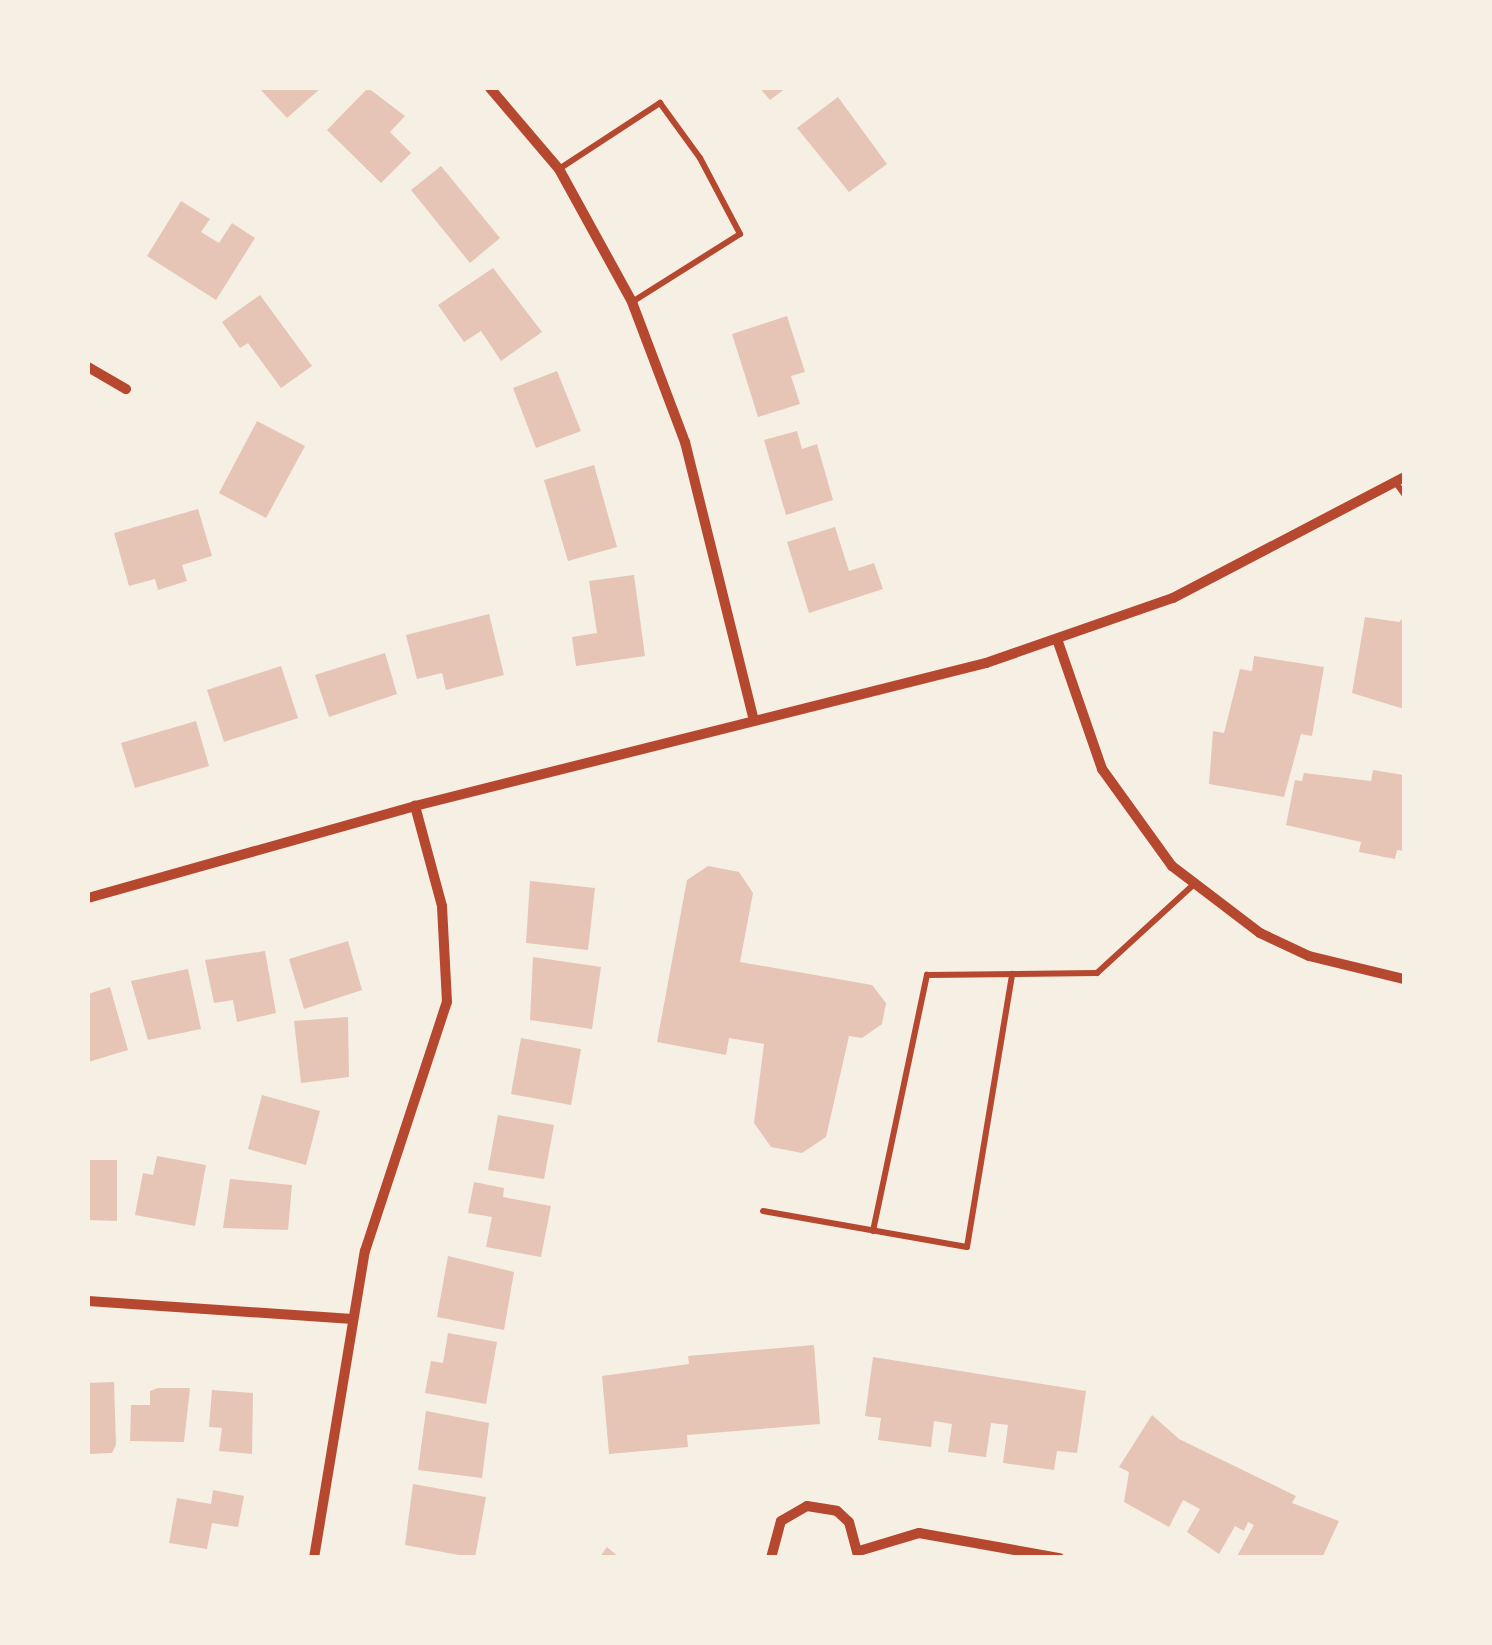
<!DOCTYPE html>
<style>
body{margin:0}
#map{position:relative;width:1492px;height:1645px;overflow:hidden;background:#f6efe4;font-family:"Alegreya Sans",sans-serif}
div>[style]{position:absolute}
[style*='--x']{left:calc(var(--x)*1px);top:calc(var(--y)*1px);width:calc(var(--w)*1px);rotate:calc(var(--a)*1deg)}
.building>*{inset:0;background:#e6c5b7}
.service>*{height:6px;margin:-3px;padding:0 3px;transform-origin:3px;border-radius:3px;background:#b5482f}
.minor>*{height:10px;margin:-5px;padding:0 5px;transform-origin:5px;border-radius:5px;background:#b5482f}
span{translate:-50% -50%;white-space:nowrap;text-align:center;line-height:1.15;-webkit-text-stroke:9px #f6efe4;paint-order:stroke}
.frame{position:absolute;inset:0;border:90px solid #f6efe4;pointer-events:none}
</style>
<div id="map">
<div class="building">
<i style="clip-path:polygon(259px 88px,321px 88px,287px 118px)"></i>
<i style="clip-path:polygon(368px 88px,405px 116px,390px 132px,411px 153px,381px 183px,327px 130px)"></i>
<i style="clip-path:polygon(760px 88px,786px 88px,770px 100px)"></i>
<i style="clip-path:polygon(838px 97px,887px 164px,849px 192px,797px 128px)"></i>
<i style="clip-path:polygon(441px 166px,500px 238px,470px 263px,411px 190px)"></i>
<i style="clip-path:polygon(181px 201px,210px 219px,201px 232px,219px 243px,232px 223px,255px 238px,216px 300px,147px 256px)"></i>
<i style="clip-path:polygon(493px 268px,542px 332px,501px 361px,481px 331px,464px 342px,438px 305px)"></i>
<i style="clip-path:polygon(260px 295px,312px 366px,281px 388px,248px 343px,240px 348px,222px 322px)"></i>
<i style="clip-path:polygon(787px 316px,805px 372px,791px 376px,800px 404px,758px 417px,732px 334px)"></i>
<i style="clip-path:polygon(557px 371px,581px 431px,536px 448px,513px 388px)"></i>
<i style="clip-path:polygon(257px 421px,305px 446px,266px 518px,219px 493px)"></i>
<i style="clip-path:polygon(797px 431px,802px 449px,817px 444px,833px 500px,786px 515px,764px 440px)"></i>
<i style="clip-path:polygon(594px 465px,617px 547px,568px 561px,544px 480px)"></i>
<i style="clip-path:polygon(198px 509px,212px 556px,182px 565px,187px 581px,158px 590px,155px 579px,129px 586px,114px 533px)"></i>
<i style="clip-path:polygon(835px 527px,849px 571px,874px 563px,883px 589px,809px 613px,787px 542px)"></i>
<i style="clip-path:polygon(634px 575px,645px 656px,576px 666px,572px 637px,597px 633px,589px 581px)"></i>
<i style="clip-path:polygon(489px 614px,504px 675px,446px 690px,442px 673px,417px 679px,406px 635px)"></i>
<i style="clip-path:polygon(1365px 617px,1399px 622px,1404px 617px,1404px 709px,1352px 693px)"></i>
<i style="clip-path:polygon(385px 653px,397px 694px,329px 717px,315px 675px)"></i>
<i style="clip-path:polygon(1254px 656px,1324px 667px,1312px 736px,1301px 734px,1284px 797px,1209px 784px,1213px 731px,1224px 733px,1240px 669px,1252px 671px)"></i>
<i style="clip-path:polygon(281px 666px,298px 718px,224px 742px,207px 690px)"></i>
<i style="clip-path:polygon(196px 721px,209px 766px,135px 788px,121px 743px)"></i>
<i style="clip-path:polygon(1373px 770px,1404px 775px,1404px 851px,1397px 850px,1395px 859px,1359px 852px,1361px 842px,1286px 825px,1295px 780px,1302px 781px,1304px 773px,1371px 781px)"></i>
<i style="clip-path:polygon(708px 866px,739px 872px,753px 893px,740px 962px,872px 985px,886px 1003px,882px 1024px,862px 1038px,849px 1036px,826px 1137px,802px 1153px,771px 1147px,754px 1123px,764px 1044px,729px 1038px,726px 1055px,657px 1042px,687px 880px)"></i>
<i style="clip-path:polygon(530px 881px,595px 888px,588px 950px,526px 943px)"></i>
<i style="clip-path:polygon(348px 941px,362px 990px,304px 1009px,289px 959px)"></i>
<i style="clip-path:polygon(265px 951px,276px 1013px,237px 1022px,233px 1000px,214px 1003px,205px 960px)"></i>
<i style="clip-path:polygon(533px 957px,601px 967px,592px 1029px,530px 1020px)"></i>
<i style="clip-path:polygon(188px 969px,201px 1029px,148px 1040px,131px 981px)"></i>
<i style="clip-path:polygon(110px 987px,128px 1050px,88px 1062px,88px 994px)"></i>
<i style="clip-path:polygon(348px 1017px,349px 1077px,301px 1083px,294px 1021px)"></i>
<i style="clip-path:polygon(521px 1038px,581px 1049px,571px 1105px,511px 1094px)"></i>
<i style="clip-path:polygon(262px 1095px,320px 1111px,306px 1165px,248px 1149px)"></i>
<i style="clip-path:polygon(498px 1115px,554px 1125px,544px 1179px,488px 1170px)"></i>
<i style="clip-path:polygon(157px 1156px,206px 1165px,195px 1226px,135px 1215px,143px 1173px,153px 1175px)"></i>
<i style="clip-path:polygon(88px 1160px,117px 1160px,117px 1221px,88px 1220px)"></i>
<i style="clip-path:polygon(230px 1179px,292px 1185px,288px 1230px,223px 1228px)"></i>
<i style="clip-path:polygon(474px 1182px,504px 1188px,503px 1197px,551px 1206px,541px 1257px,486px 1247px,492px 1217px,468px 1213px)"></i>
<i style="clip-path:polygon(448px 1256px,514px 1272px,504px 1330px,437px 1317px)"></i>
<i style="clip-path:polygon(448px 1333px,497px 1342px,486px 1404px,425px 1393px,431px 1361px,443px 1363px)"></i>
<i style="clip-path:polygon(814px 1345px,820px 1424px,687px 1435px,688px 1447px,609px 1454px,602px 1376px,689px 1364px,688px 1356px)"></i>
<i style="clip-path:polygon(873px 1357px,1086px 1391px,1077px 1453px,1057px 1451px,1054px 1470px,1003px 1463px,1008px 1425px,991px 1423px,986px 1457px,948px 1452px,952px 1424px,934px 1421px,931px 1447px,878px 1440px,881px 1418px,865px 1416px)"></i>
<i style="clip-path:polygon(114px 1382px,116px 1445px,112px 1453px,88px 1454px,88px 1383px)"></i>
<i style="clip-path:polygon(158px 1388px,190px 1388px,184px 1442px,130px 1441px,131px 1405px,150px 1405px,150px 1391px)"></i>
<i style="clip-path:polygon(212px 1390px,253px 1393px,252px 1454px,219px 1451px,222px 1428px,209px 1427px)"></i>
<i style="clip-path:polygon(426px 1411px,489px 1423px,482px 1478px,418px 1470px)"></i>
<i style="clip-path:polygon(1152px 1415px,1179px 1439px,1296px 1496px,1292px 1503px,1339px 1521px,1322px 1558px,1236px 1558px,1254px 1525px,1248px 1522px,1244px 1531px,1235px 1526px,1219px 1554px,1187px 1532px,1200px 1509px,1183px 1500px,1169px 1527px,1124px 1502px,1129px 1472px,1119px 1467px)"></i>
<i style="clip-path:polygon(413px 1484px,486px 1497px,475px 1558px,405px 1545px)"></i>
<i style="clip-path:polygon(213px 1490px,244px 1496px,238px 1527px,212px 1523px,207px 1549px,169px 1543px,177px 1498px,211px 1504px)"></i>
<i style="clip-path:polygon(607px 1547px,620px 1558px,599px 1558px)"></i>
</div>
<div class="service">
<i style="--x:559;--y:169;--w:121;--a:-33.2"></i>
<i style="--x:660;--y:103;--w:68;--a:54"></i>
<i style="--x:700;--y:158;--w:86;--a:62.2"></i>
<i style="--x:740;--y:234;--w:128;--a:147.8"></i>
<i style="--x:1396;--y:483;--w:14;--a:54"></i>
<i style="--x:763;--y:1211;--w:207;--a:10"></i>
<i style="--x:967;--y:1247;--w:277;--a:-80.6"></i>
<i style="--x:873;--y:1231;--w:262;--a:-78.1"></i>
<i style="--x:927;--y:975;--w:170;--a:-0.7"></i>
<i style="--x:1097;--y:973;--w:130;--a:-42.5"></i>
</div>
<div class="minor">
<i style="--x:490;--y:88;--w:106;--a:49.6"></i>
<i style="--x:559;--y:169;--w:152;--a:61.2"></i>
<i style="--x:632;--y:302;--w:150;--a:69.3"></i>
<i style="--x:685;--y:442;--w:287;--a:76.1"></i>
<i style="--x:88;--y:367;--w:44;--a:30.1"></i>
<i style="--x:1057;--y:639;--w:138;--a:70.9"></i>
<i style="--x:1102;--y:769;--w:120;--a:54.2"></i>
<i style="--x:1172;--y:866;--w:111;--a:37.3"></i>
<i style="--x:1260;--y:933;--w:54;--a:25.1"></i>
<i style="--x:1309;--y:956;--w:98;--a:13.6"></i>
<i style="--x:88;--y:898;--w:340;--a:-15.7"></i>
<i style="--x:415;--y:806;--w:589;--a:-14.06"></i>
<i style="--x:986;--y:663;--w:198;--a:-19.2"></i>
<i style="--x:1173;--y:598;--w:261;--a:-27.6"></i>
<i style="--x:88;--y:1301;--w:265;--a:3.9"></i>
<i style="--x:859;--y:1551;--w:63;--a:-16.7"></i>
<i style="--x:919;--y:1533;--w:143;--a:10.1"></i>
<i style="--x:314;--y:1558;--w:311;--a:-80.6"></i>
<i style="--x:365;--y:1251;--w:262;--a:-71.8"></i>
<i style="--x:447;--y:1002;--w:96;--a:-93"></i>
<i style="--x:442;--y:906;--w:104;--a:-105.1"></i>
<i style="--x:771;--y:1558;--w:38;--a:-75"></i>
<i style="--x:781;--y:1521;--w:30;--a:-30"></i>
<i style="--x:807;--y:1506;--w:30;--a:9"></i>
<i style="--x:837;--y:1511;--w:16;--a:43"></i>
<i style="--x:849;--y:1522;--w:35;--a:75"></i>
</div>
<div class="frame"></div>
</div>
